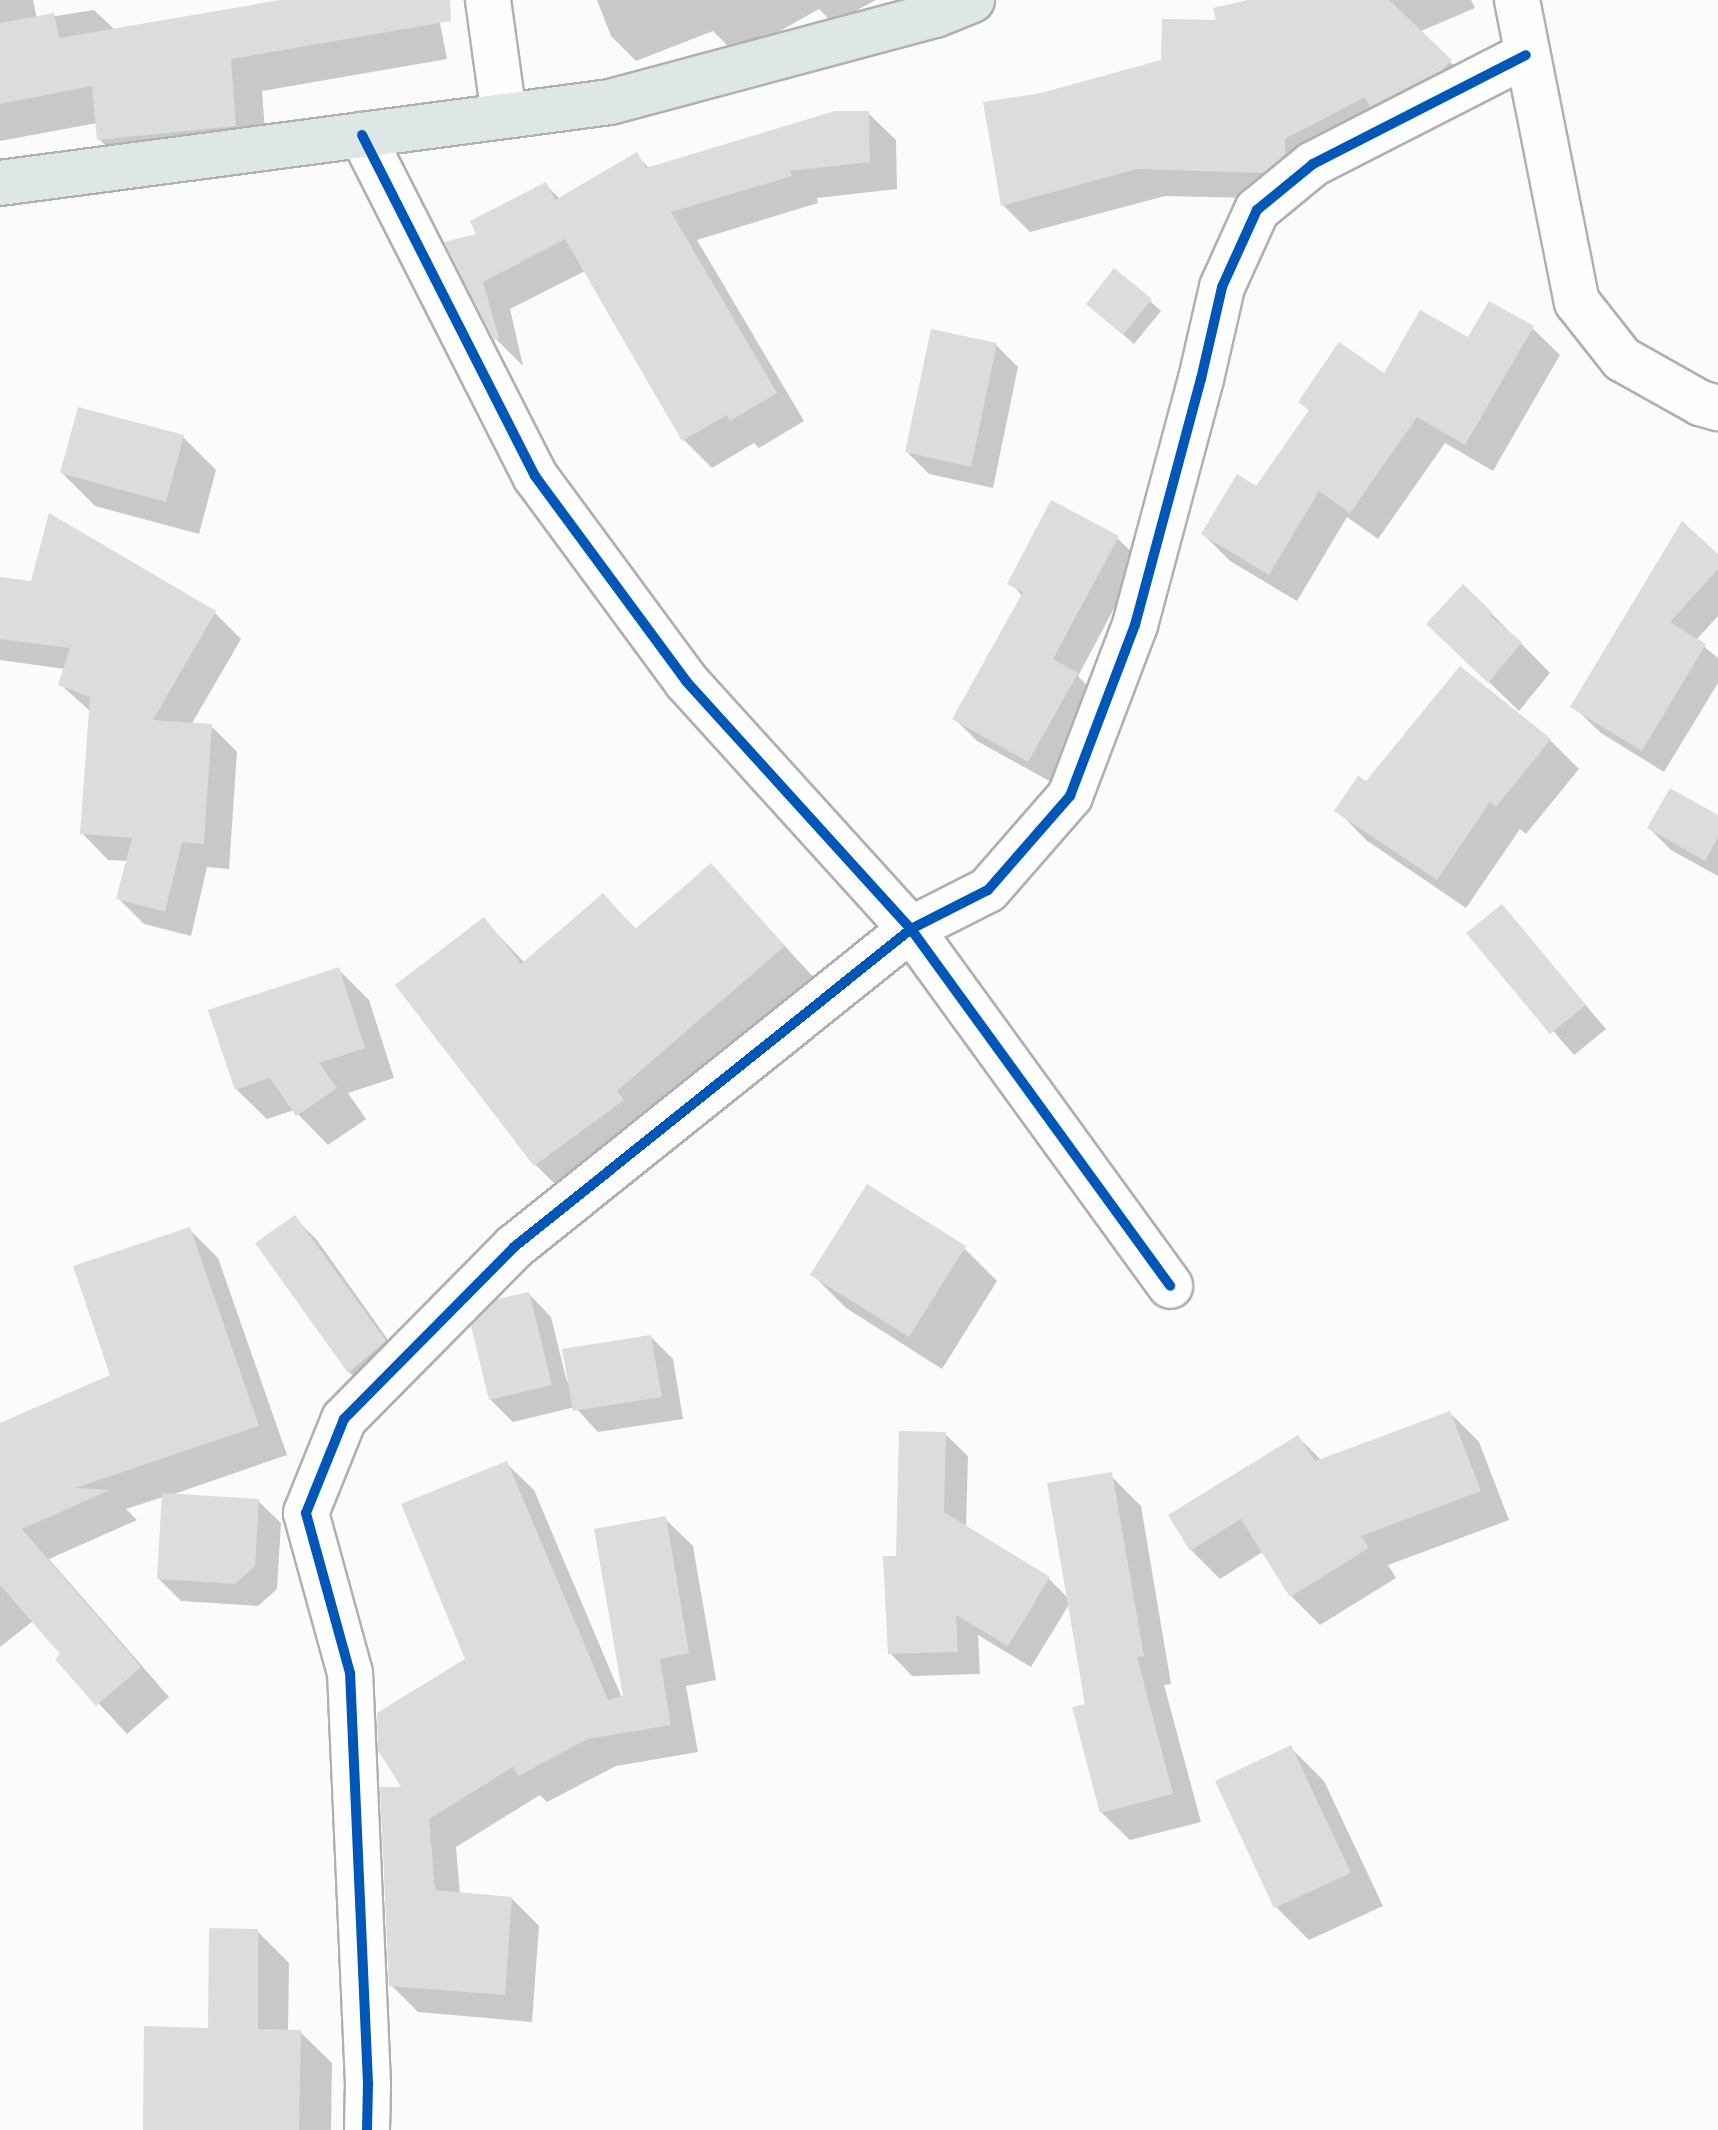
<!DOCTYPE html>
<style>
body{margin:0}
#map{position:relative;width:1718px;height:2130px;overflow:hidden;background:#fbfafc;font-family:"Roboto Condensed",sans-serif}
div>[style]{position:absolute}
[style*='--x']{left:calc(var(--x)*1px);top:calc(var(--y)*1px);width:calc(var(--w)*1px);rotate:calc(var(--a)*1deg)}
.shadow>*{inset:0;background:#0003}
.building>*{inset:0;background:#dcdbdd}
.roads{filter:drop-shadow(2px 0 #b1b0b1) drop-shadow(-2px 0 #b1b0b1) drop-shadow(0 2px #b1b0b1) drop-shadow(0 -2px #b1b0b1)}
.minor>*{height:44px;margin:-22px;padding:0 22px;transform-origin:22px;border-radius:22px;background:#fefeff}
.major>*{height:44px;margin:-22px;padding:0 22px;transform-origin:22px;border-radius:22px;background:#dde7e5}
.cycleway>*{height:10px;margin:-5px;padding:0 5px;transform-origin:5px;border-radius:5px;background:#0057b8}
span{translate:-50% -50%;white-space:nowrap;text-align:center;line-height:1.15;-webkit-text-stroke:8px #fff;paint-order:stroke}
</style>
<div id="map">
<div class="shadow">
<i style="clip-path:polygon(0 0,33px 0,37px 19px,94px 10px,115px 30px,292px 0,425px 0,438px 13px,447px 59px,262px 91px,267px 158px,131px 171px,99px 139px,97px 123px,0 141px)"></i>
<i style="clip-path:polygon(597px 0,876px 0,833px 23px,819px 9px,737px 55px,713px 31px,636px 61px,611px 36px)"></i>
<i style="clip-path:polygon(1252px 0,1471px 0,1475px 8px,1419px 32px,1477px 88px,1291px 199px,1165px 196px,1030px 232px,1003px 205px,1041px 95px,1163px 62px)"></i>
<i style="clip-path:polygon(868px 113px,896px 140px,897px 189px,817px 198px,818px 203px,697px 240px,804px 421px,759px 448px,754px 443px,712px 468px,684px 440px,585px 271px,510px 309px,523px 366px,496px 339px,447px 244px,479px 235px,545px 184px,560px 199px,636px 155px,650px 169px)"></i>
<i style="clip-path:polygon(1150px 301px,1161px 311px,1134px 344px,1099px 314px)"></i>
<i style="clip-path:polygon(1532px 328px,1560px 355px,1493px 471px,1445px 443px,1378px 539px,1347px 517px,1297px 601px,1230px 561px,1203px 534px,1257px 489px,1310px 412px,1301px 402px,1385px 376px,1468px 339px)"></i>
<i style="clip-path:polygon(996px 345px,1018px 367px,993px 488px,929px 474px,907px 452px)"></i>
<i style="clip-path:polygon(183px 437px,216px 470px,199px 534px,95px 506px,62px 473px)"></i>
<i style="clip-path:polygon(50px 516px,215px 613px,241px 639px,191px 725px,211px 726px,237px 752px,229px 869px,207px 867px,191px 936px,144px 924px,118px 898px,128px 861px,108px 860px,83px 834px,91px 712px,60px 684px,65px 669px,0 660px,0 579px,32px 583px)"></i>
<i style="clip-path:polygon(1117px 538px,1140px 560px,1078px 676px,1099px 697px,1051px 782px,977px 741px,954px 718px,1023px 596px,1010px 583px)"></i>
<i style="clip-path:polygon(1718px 557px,1718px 616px,1696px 640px,1718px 658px,1718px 683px,1664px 772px,1601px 733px,1578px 711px)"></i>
<i style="clip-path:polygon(1492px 614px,1550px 673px,1519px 711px,1429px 624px)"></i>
<i style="clip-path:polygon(1550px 740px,1579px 769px,1526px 834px,1520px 829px,1466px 908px,1366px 840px,1337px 810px,1366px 784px)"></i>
<i style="clip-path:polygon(1718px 818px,1718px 876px,1671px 850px,1649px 828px)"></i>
<i style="clip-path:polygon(711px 866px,816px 980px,569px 1198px,536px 1165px,398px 985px,484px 920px,525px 963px,603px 895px,637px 930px)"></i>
<i style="clip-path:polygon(1502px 907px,1606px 1029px,1574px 1055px,1469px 933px)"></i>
<i style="clip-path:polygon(338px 969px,369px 1000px,394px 1078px,348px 1093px,366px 1119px,328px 1145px,294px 1110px,267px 1119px,236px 1089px)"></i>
<i style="clip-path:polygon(295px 1218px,317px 1240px,406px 1365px,371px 1394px,349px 1372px,258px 1244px)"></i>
<i style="clip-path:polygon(189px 1229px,218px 1258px,287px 1455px,168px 1496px,258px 1501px,281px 1523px,277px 1589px,258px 1606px,181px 1601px,159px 1579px,163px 1497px,126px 1509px,137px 1520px,49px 1559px,169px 1697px,127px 1734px,58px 1659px,63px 1654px,33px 1621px,0 1647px,0 1426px,113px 1376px)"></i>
<i style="clip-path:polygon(964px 1248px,997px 1281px,942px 1369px,846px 1308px,813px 1275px)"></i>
<i style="clip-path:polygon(529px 1294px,551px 1317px,567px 1382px,651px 1337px,673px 1359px,683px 1419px,598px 1432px,575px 1407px,513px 1422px,490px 1399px)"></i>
<i style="clip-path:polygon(1450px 1413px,1479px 1442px,1509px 1520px,1388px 1565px,1396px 1578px,1320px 1625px,1291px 1596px,1264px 1551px,1220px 1579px,1191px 1550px,1298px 1437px,1322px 1461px)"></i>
<i style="clip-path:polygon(945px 1434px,968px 1456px,966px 1528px,1049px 1579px,1069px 1599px,1112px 1477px,1141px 1506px,1171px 1684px,1164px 1685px,1201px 1822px,1130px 1840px,1101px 1812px,1070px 1603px,1031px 1667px,978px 1635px,980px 1674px,912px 1676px,890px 1653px,898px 1558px)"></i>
<i style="clip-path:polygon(506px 1463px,534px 1490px,622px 1698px,625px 1697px,665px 1519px,693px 1546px,716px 1680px,686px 1686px,698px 1752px,616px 1766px,547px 1802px,540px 1795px,456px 1847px,460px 1894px,512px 1899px,539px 1926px,532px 2022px,418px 2012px,391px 1985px,404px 1789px,467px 1660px)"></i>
<i style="clip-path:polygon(1291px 1748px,1324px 1781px,1383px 1906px,1309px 1940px,1276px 1907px)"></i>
<i style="clip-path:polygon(257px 1931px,289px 1963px,288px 2032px,300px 2032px,332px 2063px,331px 2130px,145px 2130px,210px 2030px)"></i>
</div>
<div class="building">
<i style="clip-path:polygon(280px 0,450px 0,451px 21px,231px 59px,236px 126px,97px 140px,92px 86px,0 104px,0 23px,54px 13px,59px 38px)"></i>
<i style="clip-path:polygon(1248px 0,1389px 0,1452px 60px,1442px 70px,1370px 107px,1365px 97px,1285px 139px,1285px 155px,1263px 173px,1137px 169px,1001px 206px,983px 102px,1041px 93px,1161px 60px,1162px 19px,1216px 20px,1213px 8px)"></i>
<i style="clip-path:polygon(835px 111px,869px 111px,870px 162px,790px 171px,792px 176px,671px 212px,777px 393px,730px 421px,727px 415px,682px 441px,565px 239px,483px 282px,499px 338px,494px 340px,444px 242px,476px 234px,470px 221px,546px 182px,555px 200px,637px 152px,646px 168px)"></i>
<i style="clip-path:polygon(1114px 268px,1152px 299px,1123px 335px,1086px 304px)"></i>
<i style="clip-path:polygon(1489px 301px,1534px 326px,1465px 445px,1417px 417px,1350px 513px,1319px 491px,1269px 575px,1201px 534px,1237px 474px,1256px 486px,1309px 410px,1298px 402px,1339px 342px,1384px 373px,1420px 310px,1468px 337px)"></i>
<i style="clip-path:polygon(931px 329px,997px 343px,971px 467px,905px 452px)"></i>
<i style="clip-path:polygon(78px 407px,184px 435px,166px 502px,60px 473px)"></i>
<i style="clip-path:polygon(1051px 500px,1119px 536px,1053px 659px,1078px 673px,1028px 762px,952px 719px,1023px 592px,1007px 584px)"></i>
<i style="clip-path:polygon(49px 513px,216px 611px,153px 720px,212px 724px,204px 844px,182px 842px,165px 912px,116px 899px,132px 838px,80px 834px,90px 697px,58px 685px,70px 648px,0 639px,0 577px,31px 581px)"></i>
<i style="clip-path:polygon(1682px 521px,1718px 554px,1718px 569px,1670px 622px,1706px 644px,1642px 751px,1570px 707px)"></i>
<i style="clip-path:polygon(1463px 584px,1493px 613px,1490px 616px,1522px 642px,1488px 683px,1426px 624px)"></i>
<i style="clip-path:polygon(1460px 666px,1551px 739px,1496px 807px,1490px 802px,1437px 880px,1334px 811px,1358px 776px,1366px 781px)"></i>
<i style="clip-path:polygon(1670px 788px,1718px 815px,1718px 837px,1705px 861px,1647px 828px)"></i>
<i style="clip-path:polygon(711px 863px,785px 946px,617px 1091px,624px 1100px,534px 1166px,395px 985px,484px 917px,521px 964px,603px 893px,635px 929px)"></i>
<i style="clip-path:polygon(1502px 904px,1586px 1005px,1550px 1034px,1466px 933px)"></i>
<i style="clip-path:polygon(339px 967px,365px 1048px,319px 1063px,337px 1088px,296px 1116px,270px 1078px,235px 1090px,208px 1010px)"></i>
<i style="clip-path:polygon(867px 1184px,966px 1246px,909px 1337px,810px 1275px)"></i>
<i style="clip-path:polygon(295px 1215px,386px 1341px,348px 1373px,255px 1243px)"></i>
<i style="clip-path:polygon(190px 1227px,259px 1426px,75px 1488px,110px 1490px,22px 1529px,141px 1667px,96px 1706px,55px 1659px,60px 1654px,0 1585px,0 1423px,110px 1375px,73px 1266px)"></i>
<i style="clip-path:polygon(529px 1292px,552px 1385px,489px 1400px,471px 1326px,497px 1299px)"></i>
<i style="clip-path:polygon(651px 1335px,662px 1397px,573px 1411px,562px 1349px)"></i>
<i style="clip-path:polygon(1450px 1411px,1481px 1491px,1361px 1536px,1369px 1548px,1290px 1597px,1241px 1519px,1190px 1551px,1168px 1515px,1298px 1435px,1315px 1461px)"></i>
<i style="clip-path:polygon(899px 1431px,946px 1432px,944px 1512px,1050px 1577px,1008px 1646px,956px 1615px,958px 1652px,888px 1654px,883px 1556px,896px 1556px)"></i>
<i style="clip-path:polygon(507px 1461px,608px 1700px,623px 1696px,594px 1529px,666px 1516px,689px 1653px,660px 1659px,671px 1725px,588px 1739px,518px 1776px,513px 1767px,429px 1819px,435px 1890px,512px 1897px,505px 1995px,389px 1986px,380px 1787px,401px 1787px,378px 1750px,377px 1713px,465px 1659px,401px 1504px)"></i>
<i style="clip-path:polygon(1112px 1472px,1144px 1656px,1137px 1657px,1173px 1794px,1100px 1813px,1072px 1707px,1085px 1704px,1047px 1483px)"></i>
<i style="clip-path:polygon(162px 1493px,259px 1499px,255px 1566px,235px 1584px,157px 1579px)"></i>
<i style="clip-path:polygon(1291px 1745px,1351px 1873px,1274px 1908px,1215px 1781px)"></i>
<i style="clip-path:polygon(209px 1928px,258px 1929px,258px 2029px,301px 2030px,299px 2130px,143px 2130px,144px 2026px,208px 2028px)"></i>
</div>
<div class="roads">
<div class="minor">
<i style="--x:488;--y:0;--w:117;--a:82.1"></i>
<i style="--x:1517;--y:0;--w:308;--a:78.8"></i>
<i style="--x:1577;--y:302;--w:73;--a:51.7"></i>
<i style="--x:1622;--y:359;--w:90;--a:29.4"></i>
<i style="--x:1700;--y:403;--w:19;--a:16"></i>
<i style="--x:362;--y:135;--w:382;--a:63.1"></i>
<i style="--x:535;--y:476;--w:255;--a:53.6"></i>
<i style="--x:686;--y:681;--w:335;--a:47.8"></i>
<i style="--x:911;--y:929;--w:441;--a:54"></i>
<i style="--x:367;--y:2130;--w:46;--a:-88.8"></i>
<i style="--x:368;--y:2084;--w:411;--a:-92.5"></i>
<i style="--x:350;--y:1673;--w:166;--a:-105.4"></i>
<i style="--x:306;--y:1513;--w:101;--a:-68"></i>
<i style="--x:344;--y:1419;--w:242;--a:-45.3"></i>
<i style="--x:514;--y:1247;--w:509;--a:-38.69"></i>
<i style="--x:911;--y:929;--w:86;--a:-26.9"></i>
<i style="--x:988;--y:890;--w:125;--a:-48.9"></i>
<i style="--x:1070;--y:796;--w:183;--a:-69.2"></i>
<i style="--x:1135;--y:625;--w:255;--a:-75"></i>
<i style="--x:1201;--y:379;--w:94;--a:-77.1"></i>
<i style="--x:1222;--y:287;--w:85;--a:-65.6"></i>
<i style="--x:1257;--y:210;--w:72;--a:-39.4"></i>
<i style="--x:1313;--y:164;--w:239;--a:-27.1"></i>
</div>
<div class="major">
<i style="--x:0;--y:183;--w:615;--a:-7.56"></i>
<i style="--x:610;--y:102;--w:336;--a:-15"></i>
<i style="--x:935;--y:15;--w:40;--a:-22"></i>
</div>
</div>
<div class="cycleway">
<i style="--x:362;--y:135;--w:382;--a:63.1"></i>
<i style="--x:535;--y:476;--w:255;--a:53.6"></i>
<i style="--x:686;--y:681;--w:335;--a:47.8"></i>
<i style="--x:911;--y:929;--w:441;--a:54"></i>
<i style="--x:367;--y:2130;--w:46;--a:-88.8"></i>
<i style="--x:368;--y:2084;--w:411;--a:-92.5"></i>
<i style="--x:350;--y:1673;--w:166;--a:-105.4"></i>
<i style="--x:306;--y:1513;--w:101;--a:-68"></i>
<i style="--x:344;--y:1419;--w:242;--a:-45.3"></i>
<i style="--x:514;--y:1247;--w:509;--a:-38.69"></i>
<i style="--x:911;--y:929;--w:86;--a:-26.9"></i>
<i style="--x:988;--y:890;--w:125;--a:-48.9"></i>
<i style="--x:1070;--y:796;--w:183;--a:-69.2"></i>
<i style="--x:1135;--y:625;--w:255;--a:-75"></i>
<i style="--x:1201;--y:379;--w:94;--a:-77.1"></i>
<i style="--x:1222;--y:287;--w:85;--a:-65.6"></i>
<i style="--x:1257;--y:210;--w:72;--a:-39.4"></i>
<i style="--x:1313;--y:164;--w:239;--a:-27.1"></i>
</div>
</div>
